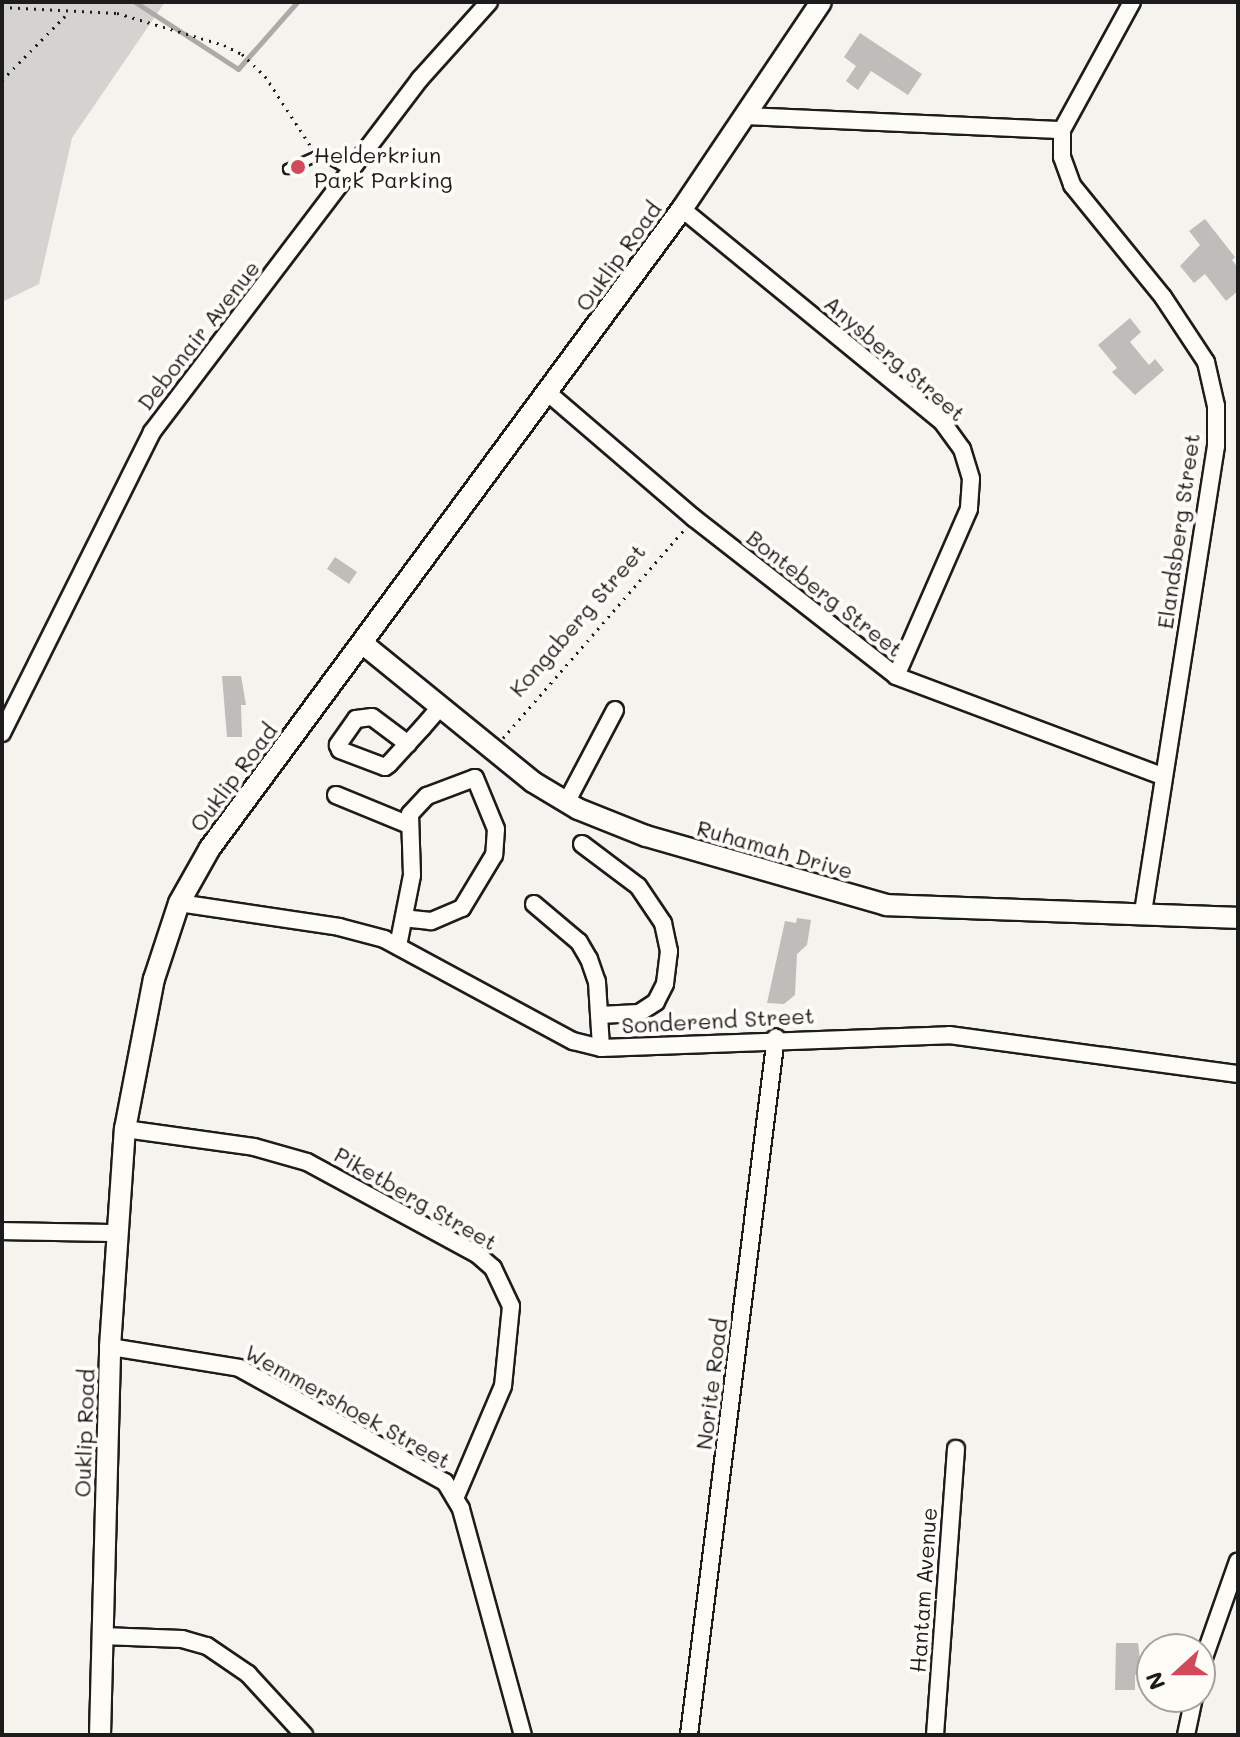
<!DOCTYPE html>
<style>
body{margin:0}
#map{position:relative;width:1240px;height:1737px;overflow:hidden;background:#f4f3ee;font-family:Mali,sans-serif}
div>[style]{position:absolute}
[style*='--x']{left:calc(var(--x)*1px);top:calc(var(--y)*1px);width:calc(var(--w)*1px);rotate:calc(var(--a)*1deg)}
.green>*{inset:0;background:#d4d3cf}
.stream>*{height:5px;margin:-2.5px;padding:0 2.5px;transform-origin:2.5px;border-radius:2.5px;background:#abaaa6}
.building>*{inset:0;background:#bebdba}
.path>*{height:3px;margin-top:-1.5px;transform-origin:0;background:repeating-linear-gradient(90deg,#1c1c1c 0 2px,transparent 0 8px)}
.roads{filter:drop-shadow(2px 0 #1c1c1c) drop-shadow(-2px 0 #1c1c1c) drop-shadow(0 2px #1c1c1c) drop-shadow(0 -2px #1c1c1c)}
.service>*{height:8px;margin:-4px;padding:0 4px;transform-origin:4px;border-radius:4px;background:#fdfcf7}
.minor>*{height:16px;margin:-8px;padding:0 8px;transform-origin:8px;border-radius:8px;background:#fdfcf7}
.tertiary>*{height:20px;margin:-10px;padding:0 10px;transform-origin:10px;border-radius:10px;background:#fdfcf7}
.dots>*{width:22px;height:22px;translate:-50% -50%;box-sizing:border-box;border:4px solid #fdfcf7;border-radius:50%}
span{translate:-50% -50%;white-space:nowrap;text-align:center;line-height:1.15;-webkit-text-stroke:8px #fdfcf7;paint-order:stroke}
.poi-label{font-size:22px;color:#1c1c1c}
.left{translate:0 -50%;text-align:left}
.street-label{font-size:22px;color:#1c1c1c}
.frame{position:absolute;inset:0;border:4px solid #1c1c1c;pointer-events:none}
.north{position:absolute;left:1136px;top:1633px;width:80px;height:80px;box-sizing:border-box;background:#fdfcf7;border:2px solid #a3a29f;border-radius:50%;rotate:249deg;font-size:22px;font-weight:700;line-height:32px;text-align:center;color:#1c1c1c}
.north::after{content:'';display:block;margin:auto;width:28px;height:36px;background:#d1495b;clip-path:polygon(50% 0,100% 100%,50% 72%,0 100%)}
</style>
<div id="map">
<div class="green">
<i style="clip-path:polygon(2px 2px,165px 2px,72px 138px,39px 284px,2px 302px)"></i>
</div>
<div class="stream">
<i style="--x:135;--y:2;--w:123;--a:33"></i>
<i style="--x:238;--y:69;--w:89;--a:-48.6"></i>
</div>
<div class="building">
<i style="clip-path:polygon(860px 33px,922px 74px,908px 95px,871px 71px,858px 90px,846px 81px,856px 66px,844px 57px)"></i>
<i style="clip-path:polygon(1205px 219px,1235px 257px,1232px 260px,1238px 268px,1238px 291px,1226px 301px,1205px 274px,1194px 283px,1180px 266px,1200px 245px,1189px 231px)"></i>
<i style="clip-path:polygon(1130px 318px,1141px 332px,1130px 342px,1149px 365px,1155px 359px,1164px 370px,1135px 395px,1112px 372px,1117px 368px,1098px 345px)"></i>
<i style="clip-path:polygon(335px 557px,357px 572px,349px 584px,327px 569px)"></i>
<i style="clip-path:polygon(222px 676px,241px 676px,246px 705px,241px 705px,242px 737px,227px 737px)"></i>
<i style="clip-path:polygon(797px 918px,811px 920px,807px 945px,797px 954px,795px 995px,784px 1004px,767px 1003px,785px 921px,796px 923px)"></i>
<i style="clip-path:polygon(1116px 1643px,1138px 1643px,1142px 1676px,1135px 1675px,1135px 1690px,1115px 1690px)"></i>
</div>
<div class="path">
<i style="--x:2;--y:7;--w:115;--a:3"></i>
<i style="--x:117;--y:13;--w:112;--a:16.7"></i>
<i style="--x:224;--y:45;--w:20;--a:27"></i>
<i style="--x:242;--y:54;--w:32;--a:44"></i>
<i style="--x:265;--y:76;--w:86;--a:56.9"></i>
<i style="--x:2;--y:80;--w:95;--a:-45.4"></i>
<i style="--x:503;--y:738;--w:277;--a:-49"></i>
</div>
<div class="roads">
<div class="service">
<i style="--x:288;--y:169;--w:37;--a:-24"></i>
<i style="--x:322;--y:154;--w:35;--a:31"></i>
</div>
<div class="minor">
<i style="--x:1132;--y:2;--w:146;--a:118.7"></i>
<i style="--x:1062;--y:130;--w:27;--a:90"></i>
<i style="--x:1062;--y:157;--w:30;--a:70"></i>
<i style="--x:1072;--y:185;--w:144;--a:50.9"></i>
<i style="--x:1163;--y:297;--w:78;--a:56.5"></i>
<i style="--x:1206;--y:362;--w:45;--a:77.2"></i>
<i style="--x:1216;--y:406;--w:40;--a:90"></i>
<i style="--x:1216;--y:446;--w:474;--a:98.9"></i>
<i style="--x:748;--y:116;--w:314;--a:2.6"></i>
<i style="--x:682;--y:209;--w:338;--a:39.3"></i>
<i style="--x:943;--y:423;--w:32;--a:54"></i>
<i style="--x:962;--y:449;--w:31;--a:73"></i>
<i style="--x:971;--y:479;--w:30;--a:94"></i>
<i style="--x:969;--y:509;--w:182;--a:113.6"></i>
<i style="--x:548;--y:393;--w:192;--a:40.6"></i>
<i style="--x:694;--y:518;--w:256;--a:38"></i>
<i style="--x:896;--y:676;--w:284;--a:20.6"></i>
<i style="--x:2;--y:733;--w:336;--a:-63.5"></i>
<i style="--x:152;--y:432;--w:443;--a:-52.8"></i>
<i style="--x:420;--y:79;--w:103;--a:-48.1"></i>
<i style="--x:408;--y:744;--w:45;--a:-143.1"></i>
<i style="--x:372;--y:717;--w:16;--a:173"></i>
<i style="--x:356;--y:719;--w:32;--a:125"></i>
<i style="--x:338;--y:745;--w:5;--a:68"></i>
<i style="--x:340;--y:750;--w:48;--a:20.7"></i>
<i style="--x:385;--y:767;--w:5;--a:-37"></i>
<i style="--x:389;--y:764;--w:49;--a:-47.5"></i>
<i style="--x:422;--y:728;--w:28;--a:-49"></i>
<i style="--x:336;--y:795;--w:79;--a:22.3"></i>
<i style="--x:566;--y:803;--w:105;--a:-62.2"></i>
<i style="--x:582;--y:844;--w:70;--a:36.9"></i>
<i style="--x:638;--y:886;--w:45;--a:56"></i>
<i style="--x:663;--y:923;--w:29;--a:78"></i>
<i style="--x:669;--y:951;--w:33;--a:97"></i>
<i style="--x:665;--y:984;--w:20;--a:117"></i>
<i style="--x:656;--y:1002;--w:20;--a:147"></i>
<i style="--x:639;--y:1013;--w:40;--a:177.1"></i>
<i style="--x:179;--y:903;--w:162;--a:8.5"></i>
<i style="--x:339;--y:927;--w:47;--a:14.9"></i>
<i style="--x:384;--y:939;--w:215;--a:28.4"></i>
<i style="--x:573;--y:1041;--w:29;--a:14"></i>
<i style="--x:601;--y:1048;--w:348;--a:-2.1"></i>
<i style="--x:949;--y:1035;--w:292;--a:7.7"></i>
<i style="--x:534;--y:904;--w:59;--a:40.2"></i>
<i style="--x:579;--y:942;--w:20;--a:60"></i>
<i style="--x:589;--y:959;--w:24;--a:71"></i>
<i style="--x:597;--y:982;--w:66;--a:86.5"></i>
<i style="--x:398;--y:946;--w:72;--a:-78.8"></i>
<i style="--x:412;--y:875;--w:61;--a:-91.9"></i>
<i style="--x:410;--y:814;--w:25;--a:-47"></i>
<i style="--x:427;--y:796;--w:51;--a:-20.6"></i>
<i style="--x:475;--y:778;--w:55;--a:67.6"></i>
<i style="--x:496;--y:829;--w:26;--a:94"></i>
<i style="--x:494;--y:855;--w:62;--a:121.1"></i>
<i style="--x:462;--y:908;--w:34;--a:157"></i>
<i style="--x:431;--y:921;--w:27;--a:-174"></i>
<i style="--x:125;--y:1129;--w:130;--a:7.9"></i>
<i style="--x:254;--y:1147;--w:55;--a:15.8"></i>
<i style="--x:307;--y:1162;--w:195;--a:28.5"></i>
<i style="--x:478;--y:1255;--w:20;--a:41"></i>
<i style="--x:493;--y:1268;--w:42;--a:64.7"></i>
<i style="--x:511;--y:1306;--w:80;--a:95.7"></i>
<i style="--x:503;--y:1386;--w:120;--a:113.1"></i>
<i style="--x:2;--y:1231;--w:115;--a:1"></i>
<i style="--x:110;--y:1347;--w:131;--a:9.2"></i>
<i style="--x:239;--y:1368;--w:235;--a:29"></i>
<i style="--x:445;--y:1482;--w:31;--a:59"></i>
<i style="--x:461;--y:1509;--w:234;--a:74.7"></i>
<i style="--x:102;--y:1636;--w:80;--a:2.1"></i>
<i style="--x:182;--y:1639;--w:26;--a:16"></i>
<i style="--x:207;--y:1646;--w:50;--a:34.3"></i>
<i style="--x:248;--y:1674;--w:83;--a:47.4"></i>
<i style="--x:1200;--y:1669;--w:114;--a:-70.6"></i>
<i style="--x:689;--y:1735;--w:703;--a:-82.9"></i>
<i style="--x:935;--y:1735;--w:287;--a:-85.8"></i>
<i style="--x:1186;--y:1735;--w:39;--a:-78"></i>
</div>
<div class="tertiary">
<i style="--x:362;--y:643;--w:220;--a:39.1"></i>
<i style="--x:533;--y:782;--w:52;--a:31"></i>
<i style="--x:578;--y:809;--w:73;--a:21.7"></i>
<i style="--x:646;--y:836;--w:250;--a:16"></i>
<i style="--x:886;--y:905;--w:352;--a:2.1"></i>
<i style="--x:100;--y:1735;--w:388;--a:-88.5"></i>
<i style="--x:110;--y:1347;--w:219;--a:-86.1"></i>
<i style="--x:125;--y:1129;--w:153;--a:-79.1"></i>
<i style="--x:154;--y:979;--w:80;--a:-71.8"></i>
<i style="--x:179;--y:903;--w:63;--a:-60.6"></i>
<i style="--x:210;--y:848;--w:794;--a:-53.55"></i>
<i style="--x:682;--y:209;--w:249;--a:-56.1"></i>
</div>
</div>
<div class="dots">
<i style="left:298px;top:167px;background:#d1495b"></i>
</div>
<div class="poi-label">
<span class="left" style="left:314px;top:167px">Helderkriun<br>Park Parking</span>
</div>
<div class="street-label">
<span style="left:618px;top:256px;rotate:-54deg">Ouklip Road</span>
<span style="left:198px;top:335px;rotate:-52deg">Debonair Avenue</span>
<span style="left:895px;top:358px;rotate:41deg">Anysberg Street</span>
<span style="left:1178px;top:531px;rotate:-82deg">Elandsberg Street</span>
<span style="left:825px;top:593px;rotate:38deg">Bonteberg Street</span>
<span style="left:577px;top:620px;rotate:-49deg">Kongaberg Street</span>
<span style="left:233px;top:777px;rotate:-53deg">Ouklip Road</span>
<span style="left:775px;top:849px;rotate:16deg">Ruhamah Drive</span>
<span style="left:718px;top:1020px;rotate:-3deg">Sonderend Street</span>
<span style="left:416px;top:1198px;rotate:30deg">Piketberg Street</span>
<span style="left:711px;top:1384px;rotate:-83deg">Norite Road</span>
<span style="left:348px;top:1406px;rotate:29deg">Wemmershoek Street</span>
<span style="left:84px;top:1433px;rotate:-88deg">Ouklip Road</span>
<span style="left:923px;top:1590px;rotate:-86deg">Hantam Avenue</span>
</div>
<div class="frame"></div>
<div class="north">N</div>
</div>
